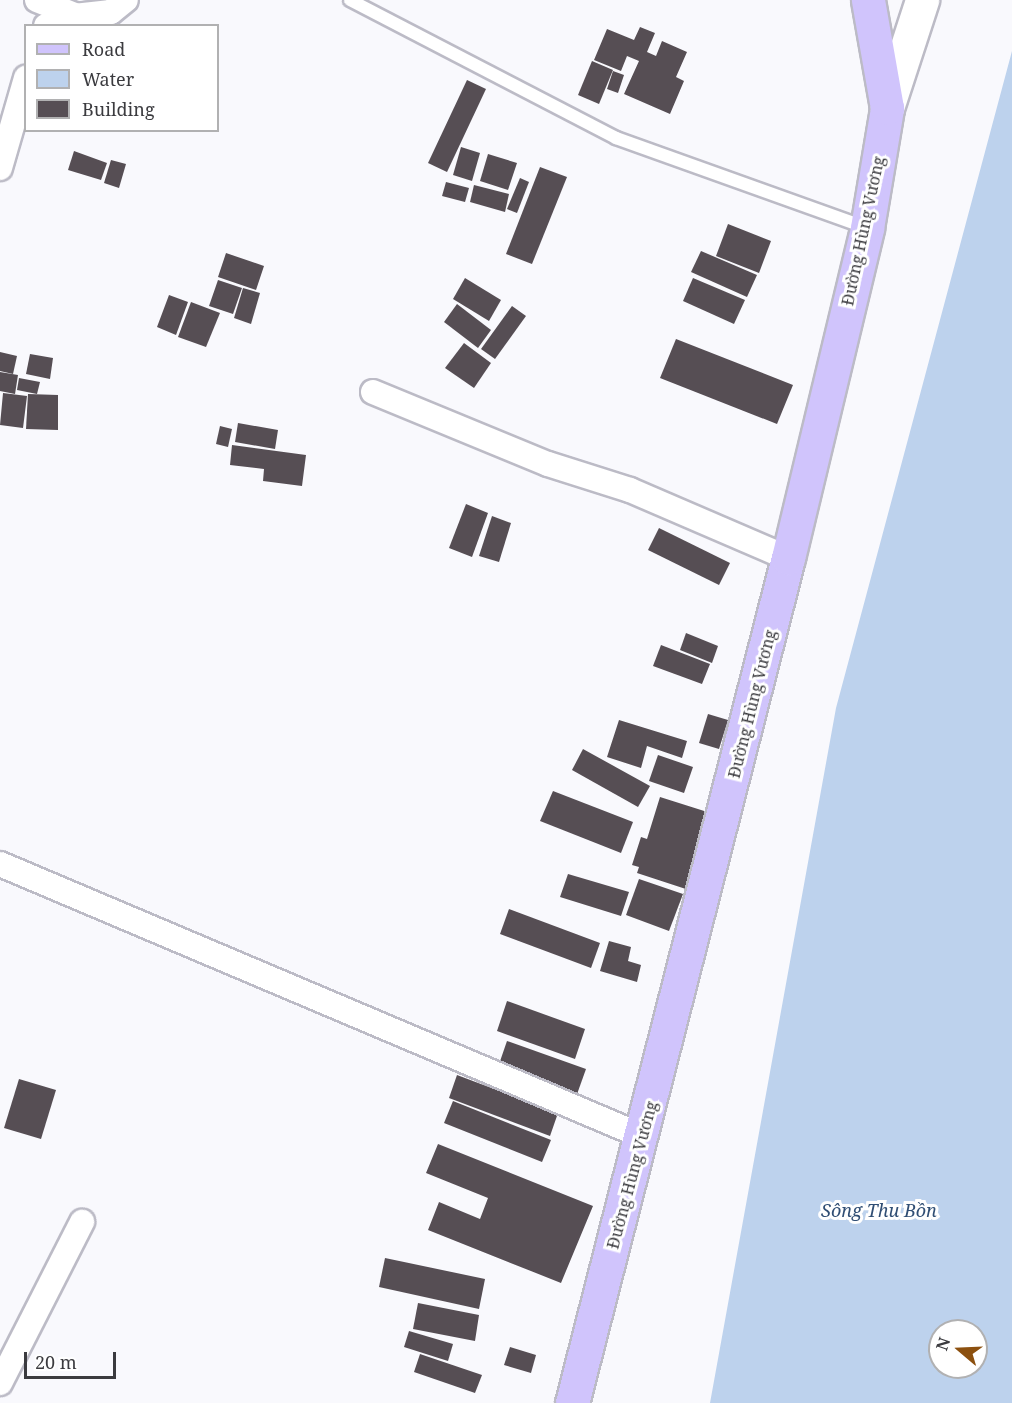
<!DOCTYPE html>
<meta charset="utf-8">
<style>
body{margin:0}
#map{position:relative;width:1012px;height:1403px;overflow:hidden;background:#f9f9fd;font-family:"Noto Serif",serif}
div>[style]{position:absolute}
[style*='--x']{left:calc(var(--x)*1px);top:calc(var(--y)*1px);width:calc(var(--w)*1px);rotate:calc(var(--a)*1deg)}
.water>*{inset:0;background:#bdd2ed}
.building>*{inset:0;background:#564e54}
.roads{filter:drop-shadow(2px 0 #bcbbc6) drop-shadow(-2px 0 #bcbbc6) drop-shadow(0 2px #bcbbc6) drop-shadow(0 -2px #bcbbc6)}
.lane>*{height:12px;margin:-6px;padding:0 6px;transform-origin:6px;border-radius:6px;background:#fff}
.street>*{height:24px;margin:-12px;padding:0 12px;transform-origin:12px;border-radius:12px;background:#fff}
.secondary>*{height:33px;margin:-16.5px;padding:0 16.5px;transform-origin:16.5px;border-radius:16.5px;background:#fff}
.primary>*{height:33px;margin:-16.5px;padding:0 16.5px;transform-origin:16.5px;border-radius:16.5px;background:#d0c4fc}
span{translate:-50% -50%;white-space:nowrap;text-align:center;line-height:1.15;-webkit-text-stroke:6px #fff;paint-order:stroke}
.street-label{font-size:16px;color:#3b3b3f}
.water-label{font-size:18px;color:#304e74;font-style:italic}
.legend{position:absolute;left:24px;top:24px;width:195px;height:108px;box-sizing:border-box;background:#fff;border:2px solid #b1b1b2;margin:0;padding:8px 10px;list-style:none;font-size:18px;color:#3b3b3f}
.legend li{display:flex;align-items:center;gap:12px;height:30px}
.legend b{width:30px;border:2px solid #b1b1b2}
.north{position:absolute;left:928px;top:1319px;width:60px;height:60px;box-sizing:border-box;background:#fff;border:2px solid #b1b1b2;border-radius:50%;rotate:289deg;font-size:16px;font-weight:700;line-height:24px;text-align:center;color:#3b3b3f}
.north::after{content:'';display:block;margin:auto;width:21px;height:27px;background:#8c500f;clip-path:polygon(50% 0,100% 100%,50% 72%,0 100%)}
.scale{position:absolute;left:24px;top:1352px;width:92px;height:27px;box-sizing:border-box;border:3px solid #3b3b3f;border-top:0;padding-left:8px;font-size:18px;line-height:21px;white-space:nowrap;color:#3b3b3f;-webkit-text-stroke:4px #fff;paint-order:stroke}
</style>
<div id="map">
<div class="water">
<i style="clip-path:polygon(evenodd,1012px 51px,1012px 1403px,710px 1403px,836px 708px,1012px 51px,940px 1331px,976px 1331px,976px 1367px,940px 1367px,940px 1331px)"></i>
</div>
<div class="building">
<i style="clip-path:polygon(640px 27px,655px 33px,647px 52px,656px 56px,662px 41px,687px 52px,676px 77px,684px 81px,670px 114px,624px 94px,639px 61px,627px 56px,621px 71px,594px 60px,607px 29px,634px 40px)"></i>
<i style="clip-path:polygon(592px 61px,613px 70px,599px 104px,578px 95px)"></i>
<i style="clip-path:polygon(613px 71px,624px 75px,618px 93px,607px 89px)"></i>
<i style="clip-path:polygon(467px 80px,486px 89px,447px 172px,428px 163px)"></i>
<i style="clip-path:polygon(461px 147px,480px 153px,472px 181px,453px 175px)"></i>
<i style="clip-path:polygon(74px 151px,107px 163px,101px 180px,68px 170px)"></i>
<i style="clip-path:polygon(488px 154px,517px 163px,508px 190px,480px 181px)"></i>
<i style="clip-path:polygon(111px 160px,126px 164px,119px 188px,104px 183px)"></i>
<i style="clip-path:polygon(540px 167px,567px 177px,532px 264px,506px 254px)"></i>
<i style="clip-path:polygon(520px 178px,529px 182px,517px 213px,507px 209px)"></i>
<i style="clip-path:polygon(446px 182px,469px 188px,465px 202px,442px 196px)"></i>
<i style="clip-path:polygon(474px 185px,509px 194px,505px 212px,470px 202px)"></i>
<i style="clip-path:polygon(728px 224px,771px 241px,759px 273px,716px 256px)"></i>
<i style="clip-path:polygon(701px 251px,757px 275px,747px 297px,691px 272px)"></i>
<i style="clip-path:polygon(226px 253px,264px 266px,256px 290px,218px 277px)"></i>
<i style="clip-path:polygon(465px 278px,501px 300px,489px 321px,453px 299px)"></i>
<i style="clip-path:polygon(693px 278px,745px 300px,734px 324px,683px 301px)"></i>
<i style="clip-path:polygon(218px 280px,242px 288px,233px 314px,209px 306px)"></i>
<i style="clip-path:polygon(243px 288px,260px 293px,251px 324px,234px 318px)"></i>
<i style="clip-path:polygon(169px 295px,188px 302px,176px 335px,157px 327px)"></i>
<i style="clip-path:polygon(191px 302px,220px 313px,206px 347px,178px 337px)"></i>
<i style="clip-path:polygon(457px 304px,491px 330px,478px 348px,444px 322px)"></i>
<i style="clip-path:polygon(512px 306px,526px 316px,495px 359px,481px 349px)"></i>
<i style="clip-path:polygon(676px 339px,793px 385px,777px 424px,660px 378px)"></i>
<i style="clip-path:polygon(464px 343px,491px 363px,474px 388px,445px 368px)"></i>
<i style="clip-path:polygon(0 352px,17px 356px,13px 374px,0 371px)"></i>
<i style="clip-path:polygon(30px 354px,53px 358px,50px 379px,26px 374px)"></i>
<i style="clip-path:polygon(0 372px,18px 375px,15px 394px,0 391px)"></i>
<i style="clip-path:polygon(19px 378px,40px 382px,37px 394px,17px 390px)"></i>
<i style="clip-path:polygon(3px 393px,27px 396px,23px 428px,0 425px)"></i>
<i style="clip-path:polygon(28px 394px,58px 395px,58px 430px,26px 429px)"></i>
<i style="clip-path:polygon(238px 423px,278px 430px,275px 449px,235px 442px)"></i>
<i style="clip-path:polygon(220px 426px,232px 429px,228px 447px,216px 444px)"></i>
<i style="clip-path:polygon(232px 445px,306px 455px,302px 486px,263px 481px,264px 469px,230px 465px)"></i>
<i style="clip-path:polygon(466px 504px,488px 513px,472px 557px,449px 548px)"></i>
<i style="clip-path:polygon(492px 516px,511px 523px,499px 562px,479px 556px)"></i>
<i style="clip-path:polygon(659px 528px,730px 563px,719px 585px,648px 550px)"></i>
<i style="clip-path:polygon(686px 633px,718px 646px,712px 663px,680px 650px)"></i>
<i style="clip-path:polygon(661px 645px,710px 664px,702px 684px,653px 666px)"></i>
<i style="clip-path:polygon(708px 714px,728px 720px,719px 749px,699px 743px)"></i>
<i style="clip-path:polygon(619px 720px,687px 741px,682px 758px,647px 746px,641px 768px,607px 757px)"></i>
<i style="clip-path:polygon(583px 749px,650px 786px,638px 807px,572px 770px)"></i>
<i style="clip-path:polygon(658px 755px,693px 767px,684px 793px,649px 781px)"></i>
<i style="clip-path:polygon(553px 791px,633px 822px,621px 853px,540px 821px)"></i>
<i style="clip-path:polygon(660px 797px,720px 816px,695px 892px,637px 873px,639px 867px,632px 865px,641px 837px,647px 839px)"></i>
<i style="clip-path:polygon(568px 874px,629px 892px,621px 916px,560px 897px)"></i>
<i style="clip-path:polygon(639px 879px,683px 894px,669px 931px,626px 915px)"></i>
<i style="clip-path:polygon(509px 909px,600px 943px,591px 968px,500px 934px)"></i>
<i style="clip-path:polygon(609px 941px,631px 947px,628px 961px,641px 965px,637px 982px,600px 971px)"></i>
<i style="clip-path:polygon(507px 1001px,585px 1029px,575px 1059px,497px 1031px)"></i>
<i style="clip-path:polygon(507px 1041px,586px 1069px,576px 1097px,497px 1070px)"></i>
<i style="clip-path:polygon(457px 1075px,558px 1113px,550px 1136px,449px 1098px)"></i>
<i style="clip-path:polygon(19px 1079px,56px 1090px,41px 1139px,4px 1128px)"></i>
<i style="clip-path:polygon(453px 1101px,551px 1140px,542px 1162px,444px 1123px)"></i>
<i style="clip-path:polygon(438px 1144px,593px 1206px,561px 1283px,428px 1230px,439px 1202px,480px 1219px,488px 1198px,426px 1173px)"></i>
<i style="clip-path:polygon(385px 1258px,485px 1279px,479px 1309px,379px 1287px)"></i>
<i style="clip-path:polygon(418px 1303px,479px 1315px,475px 1341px,413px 1329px)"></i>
<i style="clip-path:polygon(409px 1331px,453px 1344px,448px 1361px,404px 1347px)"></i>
<i style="clip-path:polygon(510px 1347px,536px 1355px,531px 1373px,504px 1365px)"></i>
<i style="clip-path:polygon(420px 1354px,482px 1375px,475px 1393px,414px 1372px)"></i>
</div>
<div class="roads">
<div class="lane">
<i style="--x:350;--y:0;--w:300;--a:27.4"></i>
<i style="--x:616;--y:138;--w:264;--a:19.7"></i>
</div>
<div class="street">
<i style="--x:37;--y:0;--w:43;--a:21.8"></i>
<i style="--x:46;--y:26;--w:21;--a:-25"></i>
<i style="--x:65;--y:17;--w:46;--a:-6.2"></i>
<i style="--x:111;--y:12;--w:19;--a:-39"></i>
<i style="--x:0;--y:168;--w:94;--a:-73.9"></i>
<i style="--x:373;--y:392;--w:189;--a:22.4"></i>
<i style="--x:548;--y:464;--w:86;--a:17.6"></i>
<i style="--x:630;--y:490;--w:172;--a:23.3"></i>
<i style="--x:0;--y:864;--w:697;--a:22.96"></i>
<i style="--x:0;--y:1383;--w:181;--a:-63"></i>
</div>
<div class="secondary">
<i style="--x:887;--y:108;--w:114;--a:-72"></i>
</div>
<div class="primary">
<i style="--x:572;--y:1403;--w:872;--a:-75.66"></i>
<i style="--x:788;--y:558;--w:339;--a:-76.5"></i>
<i style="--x:867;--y:228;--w:122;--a:-80.5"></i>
<i style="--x:887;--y:108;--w:110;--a:-100"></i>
</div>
</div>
<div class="street-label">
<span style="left:863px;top:231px;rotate:-78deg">Đường Hùng Vương</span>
<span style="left:752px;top:704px;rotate:-76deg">Đường Hùng Vương</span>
<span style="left:632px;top:1175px;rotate:-75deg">Đường Hùng Vương</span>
</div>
<div class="water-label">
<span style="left:879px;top:1210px">Sông Thu Bồn</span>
</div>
<ul class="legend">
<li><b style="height:8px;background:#d0c4fc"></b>Road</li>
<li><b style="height:16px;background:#bdd2ed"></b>Water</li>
<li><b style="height:16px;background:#564e54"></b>Building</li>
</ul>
<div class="north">N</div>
<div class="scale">20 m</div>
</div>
